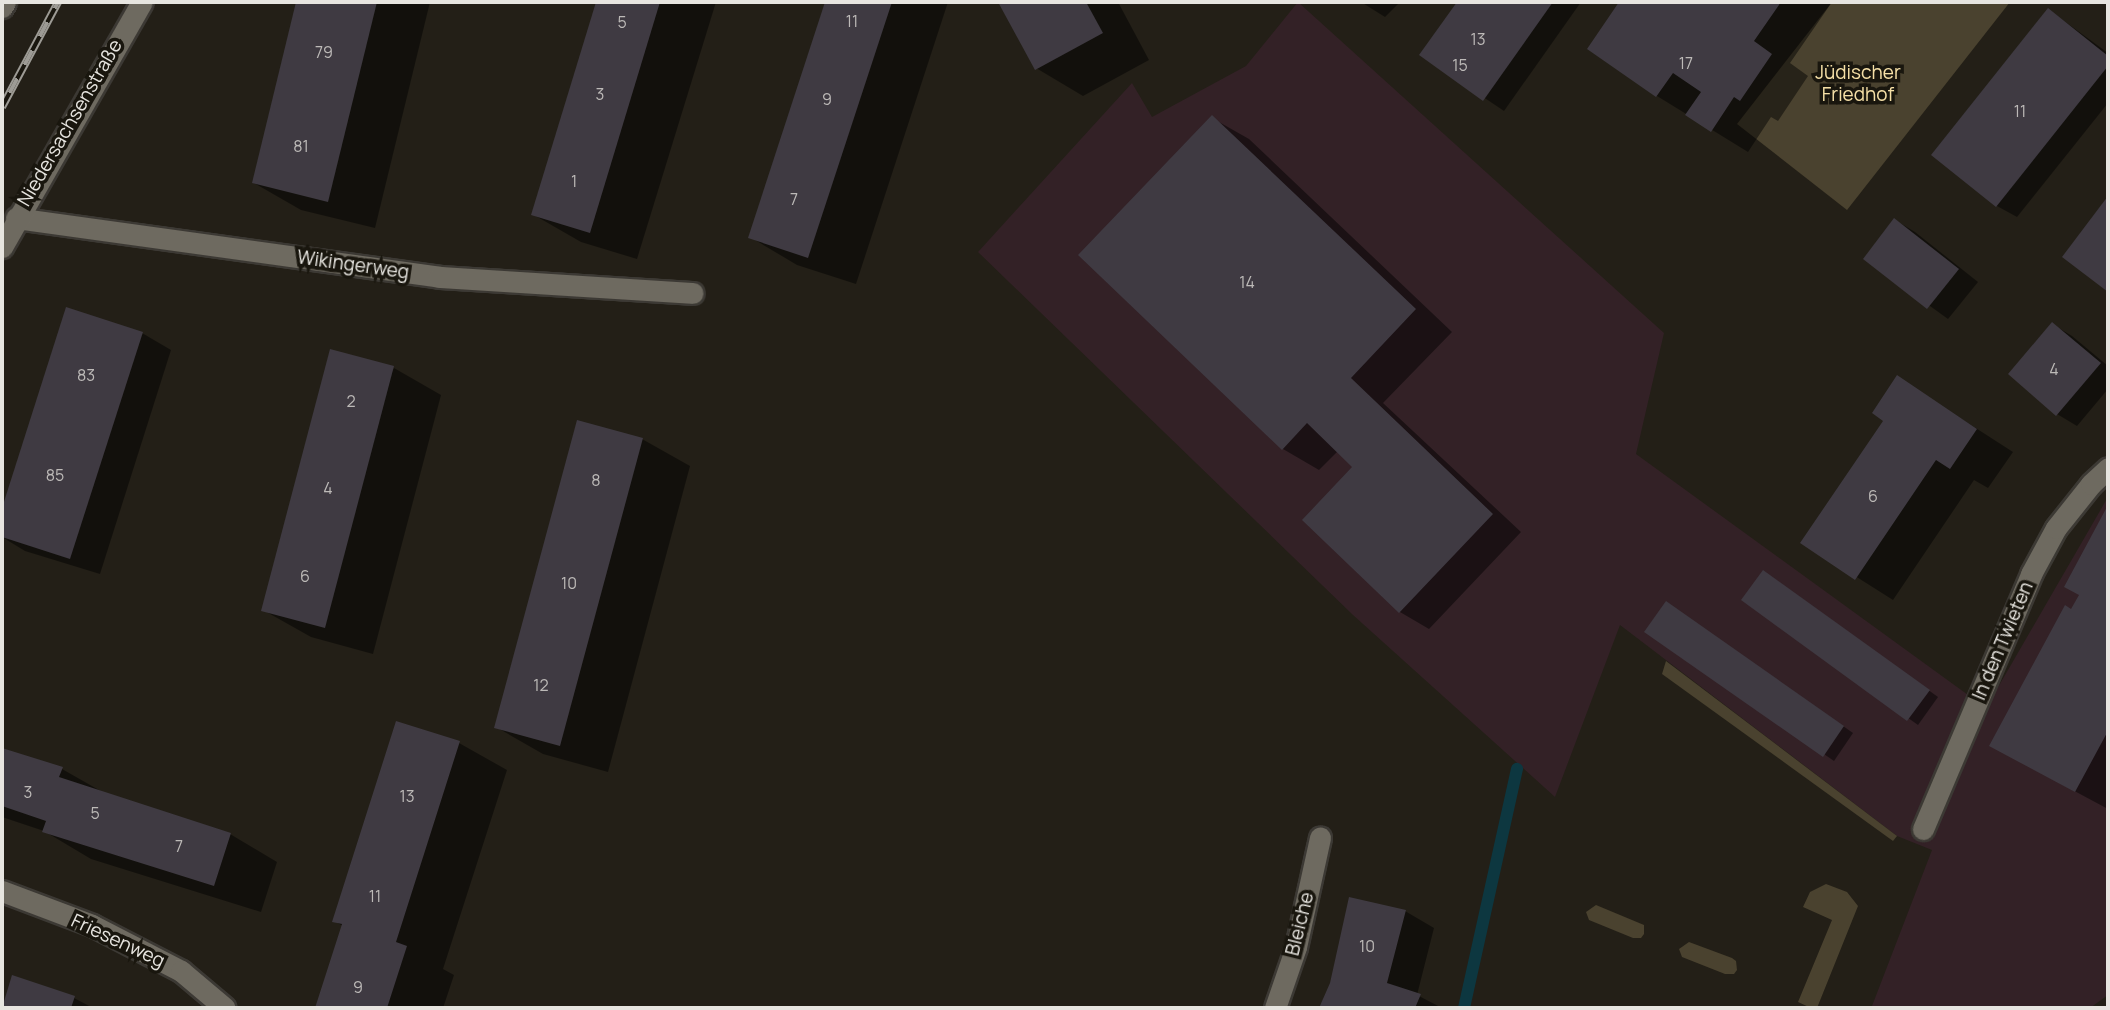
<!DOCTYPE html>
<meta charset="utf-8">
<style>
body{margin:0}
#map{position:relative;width:2110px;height:1010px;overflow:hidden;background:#231f17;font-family:Manrope,sans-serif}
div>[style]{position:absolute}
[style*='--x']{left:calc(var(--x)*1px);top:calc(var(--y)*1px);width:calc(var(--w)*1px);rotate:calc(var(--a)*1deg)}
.education>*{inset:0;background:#332126}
.green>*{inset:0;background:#4a422f}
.shadow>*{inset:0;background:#0007}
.stream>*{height:12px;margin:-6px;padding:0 6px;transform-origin:6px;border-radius:6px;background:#0d3740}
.building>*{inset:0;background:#3f3a42}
.roads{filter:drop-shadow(2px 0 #3c3934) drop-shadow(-2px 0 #3c3934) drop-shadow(0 2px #3c3934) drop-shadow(0 -2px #3c3934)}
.minor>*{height:21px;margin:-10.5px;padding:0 10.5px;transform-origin:10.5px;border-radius:10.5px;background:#6e6a60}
.rail>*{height:8px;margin-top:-4px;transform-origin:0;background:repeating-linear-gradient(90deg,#19160e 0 16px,#9d9b95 0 32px);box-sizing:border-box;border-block:2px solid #9d9b95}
span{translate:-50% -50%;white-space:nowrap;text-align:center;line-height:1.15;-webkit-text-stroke:7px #19160e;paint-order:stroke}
.number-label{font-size:16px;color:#bdbab8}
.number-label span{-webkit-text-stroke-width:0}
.park-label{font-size:19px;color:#f6e0a7}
.street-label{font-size:19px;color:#e7e5e0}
.frame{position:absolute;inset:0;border:4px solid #e7e5e0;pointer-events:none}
</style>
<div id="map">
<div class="education">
<i style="clip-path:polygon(1298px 2px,1664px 333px,1636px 454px,1986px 708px,2108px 497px,2108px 995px,2090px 1008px,1877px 1008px,1872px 1006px,1932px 850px,1897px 836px,1620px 625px,1555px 797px,1353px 615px,978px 252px,1132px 83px,1152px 117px,1246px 66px)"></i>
</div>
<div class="green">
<i style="clip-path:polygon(1832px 2px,2010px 2px,1847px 210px,1737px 124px)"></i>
<i style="clip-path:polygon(1666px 661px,1897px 836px,1893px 841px,1662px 674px)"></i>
<i style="clip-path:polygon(1826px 884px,1847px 892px,1858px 906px,1817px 1008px,1811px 1008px,1798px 1002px,1832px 920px,1803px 907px,1810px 892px)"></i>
<i style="clip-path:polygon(1596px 905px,1644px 925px,1644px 934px,1641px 938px,1633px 938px,1589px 920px,1586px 912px)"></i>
<i style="clip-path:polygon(1689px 942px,1732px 958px,1736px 961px,1737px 970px,1734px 974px,1725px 974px,1682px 957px,1679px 949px)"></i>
</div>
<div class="shadow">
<i style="clip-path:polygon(298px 2px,430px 2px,375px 228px,301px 210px,254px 183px)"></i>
<i style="clip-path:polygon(598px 2px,716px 2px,637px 259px,581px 242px,534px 215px)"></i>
<i style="clip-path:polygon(827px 2px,948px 2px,856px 284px,797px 265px,750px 237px)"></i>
<i style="clip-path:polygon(1000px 2px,1118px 2px,1149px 60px,1083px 96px,1036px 68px)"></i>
<i style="clip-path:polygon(1361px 2px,1400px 2px,1385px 17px)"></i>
<i style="clip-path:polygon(1459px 2px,1581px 2px,1504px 111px,1421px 55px)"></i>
<i style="clip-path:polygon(1621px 2px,1832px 2px,1790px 63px,1808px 76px,1778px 121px,1771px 117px,1748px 152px,1657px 96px,1589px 49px)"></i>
<i style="clip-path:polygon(2049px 10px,2108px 53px,2108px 103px,2017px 217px,1997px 206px,1934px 155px)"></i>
<i style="clip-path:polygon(1212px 118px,1249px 139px,1452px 332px,1383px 403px,1521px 532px,1429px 629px,1400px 612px,1355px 467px,1338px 451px,1319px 470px,1283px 449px)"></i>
<i style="clip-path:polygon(1895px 220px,1915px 232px,1978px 282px,1948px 319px,1865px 259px)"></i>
<i style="clip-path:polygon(67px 309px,142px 333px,171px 350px,100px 574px,25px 551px,2px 537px,2px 514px)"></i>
<i style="clip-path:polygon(2052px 324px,2072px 336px,2108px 366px,2108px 389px,2077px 426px,2057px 414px)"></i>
<i style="clip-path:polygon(394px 368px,441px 395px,373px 654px,311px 637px,263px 610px)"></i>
<i style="clip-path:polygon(1898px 378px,2013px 452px,1988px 488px,1974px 480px,1893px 600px,1803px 543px,1885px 420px)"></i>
<i style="clip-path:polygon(642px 439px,690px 466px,608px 772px,543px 754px,496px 727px)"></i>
<i style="clip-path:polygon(2108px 509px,2108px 809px,2028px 766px,2072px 611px,2081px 595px,2066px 587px)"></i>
<i style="clip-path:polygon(1773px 578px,1938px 697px,1918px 725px,1743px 600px)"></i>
<i style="clip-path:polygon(1676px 609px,1853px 733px,1834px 761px,1647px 632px)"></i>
<i style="clip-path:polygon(459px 743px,507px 770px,443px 969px,454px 975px,443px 1008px,317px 1008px,343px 926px,334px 921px)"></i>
<i style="clip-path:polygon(2px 750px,62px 769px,106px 794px,230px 834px,277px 862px,261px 912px,91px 859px,44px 831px,2px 817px)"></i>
<i style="clip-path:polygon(1405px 911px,1434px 928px,1417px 995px,1442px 1008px,1321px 1008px,1332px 984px)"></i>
<i style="clip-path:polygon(13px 977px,74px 998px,93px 1008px,3px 1008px)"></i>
</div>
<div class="stream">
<i style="--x:1464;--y:1008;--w:245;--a:-77.5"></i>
</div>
<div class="building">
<i style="clip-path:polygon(296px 2px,377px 2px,328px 202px,252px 183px)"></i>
<i style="clip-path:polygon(596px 2px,660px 2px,590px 233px,531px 215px)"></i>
<i style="clip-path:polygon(825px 2px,892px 2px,808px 258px,748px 238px)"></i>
<i style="clip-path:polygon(998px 2px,1086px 2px,1103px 33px,1035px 70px)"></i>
<i style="clip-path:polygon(1457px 2px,1553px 2px,1483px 101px,1419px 55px)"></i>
<i style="clip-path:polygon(1619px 2px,1781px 2px,1754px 41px,1772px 54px,1740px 101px,1734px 97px,1711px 132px,1685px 115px,1701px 92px,1673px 73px,1656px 97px,1587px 49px)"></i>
<i style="clip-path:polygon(2048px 8px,2108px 56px,2108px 66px,1996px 207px,1931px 155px)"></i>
<i style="clip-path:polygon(1212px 115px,1416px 309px,1351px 378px,1493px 514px,1399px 613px,1302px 520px,1352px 467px,1307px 423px,1282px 450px,1078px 255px)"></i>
<i style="clip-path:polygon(2108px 196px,2108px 292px,2062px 257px)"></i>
<i style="clip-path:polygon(1894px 218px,1959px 269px,1927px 309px,1863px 259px)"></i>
<i style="clip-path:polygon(66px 307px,143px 332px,70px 559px,2px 537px,2px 508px)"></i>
<i style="clip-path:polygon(2052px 322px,2101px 363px,2056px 416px,2008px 374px)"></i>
<i style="clip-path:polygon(330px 349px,394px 366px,325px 628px,261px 611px)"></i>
<i style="clip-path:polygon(1897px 375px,1977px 429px,1950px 469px,1936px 460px,1855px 580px,1800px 543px,1883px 421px,1872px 413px)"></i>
<i style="clip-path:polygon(577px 420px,643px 438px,560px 746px,494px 728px)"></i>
<i style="clip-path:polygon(2108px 505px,2108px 731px,2075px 792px,1989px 746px,2065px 605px,2071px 609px,2079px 595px,2064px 587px)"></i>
<i style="clip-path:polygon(1763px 570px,1930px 690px,1907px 721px,1741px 600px)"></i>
<i style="clip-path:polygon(1666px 601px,1844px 726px,1823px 757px,1644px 632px)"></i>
<i style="clip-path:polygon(396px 721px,460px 741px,396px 942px,407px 946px,387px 1008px,315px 1008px,342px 924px,332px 922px)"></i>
<i style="clip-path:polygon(2px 748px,63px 767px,59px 777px,231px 833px,214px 886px,42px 832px,46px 821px,2px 806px)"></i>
<i style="clip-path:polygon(1349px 897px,1406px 910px,1387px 983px,1421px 994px,1415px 1008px,1319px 1008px,1330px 983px)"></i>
<i style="clip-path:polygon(12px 975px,75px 996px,71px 1008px,2px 1008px)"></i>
</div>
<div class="roads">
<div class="minor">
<i style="--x:2;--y:7;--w:6;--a:-59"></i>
<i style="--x:16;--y:218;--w:427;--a:7.9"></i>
<i style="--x:439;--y:277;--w:254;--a:3.6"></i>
<i style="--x:2;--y:247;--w:282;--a:-60.3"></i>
<i style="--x:1923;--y:829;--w:277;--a:-67"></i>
<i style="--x:2031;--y:574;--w:52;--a:-61.5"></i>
<i style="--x:2056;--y:528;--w:56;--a:-51.5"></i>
<i style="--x:2091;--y:484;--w:23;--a:-43"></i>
<i style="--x:2;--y:891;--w:96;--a:20.7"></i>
<i style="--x:92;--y:925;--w:100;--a:27.3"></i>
<i style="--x:181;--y:971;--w:57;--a:40.1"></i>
<i style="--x:1275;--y:1008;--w:65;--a:-71"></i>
<i style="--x:1296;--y:947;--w:112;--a:-77.6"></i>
</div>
</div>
<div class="rail">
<i style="--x:2;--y:107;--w:119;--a:-61.9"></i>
</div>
<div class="number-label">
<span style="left:852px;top:21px">11</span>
<span style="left:622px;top:22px">5</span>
<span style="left:1478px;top:39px">13</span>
<span style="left:324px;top:52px">79</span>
<span style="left:1686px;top:63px">17</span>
<span style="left:1460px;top:65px">15</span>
<span style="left:600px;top:94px">3</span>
<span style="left:827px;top:99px">9</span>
<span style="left:2020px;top:111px">11</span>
<span style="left:301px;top:146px">81</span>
<span style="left:574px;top:181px">1</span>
<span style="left:794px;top:199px">7</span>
<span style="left:1247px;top:282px">14</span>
<span style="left:2054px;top:369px">4</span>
<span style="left:86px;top:375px">83</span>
<span style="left:351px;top:401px">2</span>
<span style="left:55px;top:475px">85</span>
<span style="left:596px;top:480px">8</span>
<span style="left:328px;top:488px">4</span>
<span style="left:1873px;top:496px">6</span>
<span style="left:305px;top:576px">6</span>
<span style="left:569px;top:583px">10</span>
<span style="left:541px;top:685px">12</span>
<span style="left:28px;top:792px">3</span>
<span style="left:407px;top:796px">13</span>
<span style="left:95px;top:813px">5</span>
<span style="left:179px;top:846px">7</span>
<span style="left:375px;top:896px">11</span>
<span style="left:1367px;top:946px">10</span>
<span style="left:358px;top:987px">9</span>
</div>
<div class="park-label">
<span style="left:1858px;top:84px">Jüdischer<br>Friedhof</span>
</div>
<div class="street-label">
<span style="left:70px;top:123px;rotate:-60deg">Niedersachsenstraße</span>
<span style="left:353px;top:265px;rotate:8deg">Wikingerweg</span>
<span style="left:2003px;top:641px;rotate:-67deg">In den Twieten</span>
<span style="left:1300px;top:924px;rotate:-76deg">Bleiche</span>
<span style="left:118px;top:941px;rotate:25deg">Friesenweg</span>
</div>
<div class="frame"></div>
</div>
